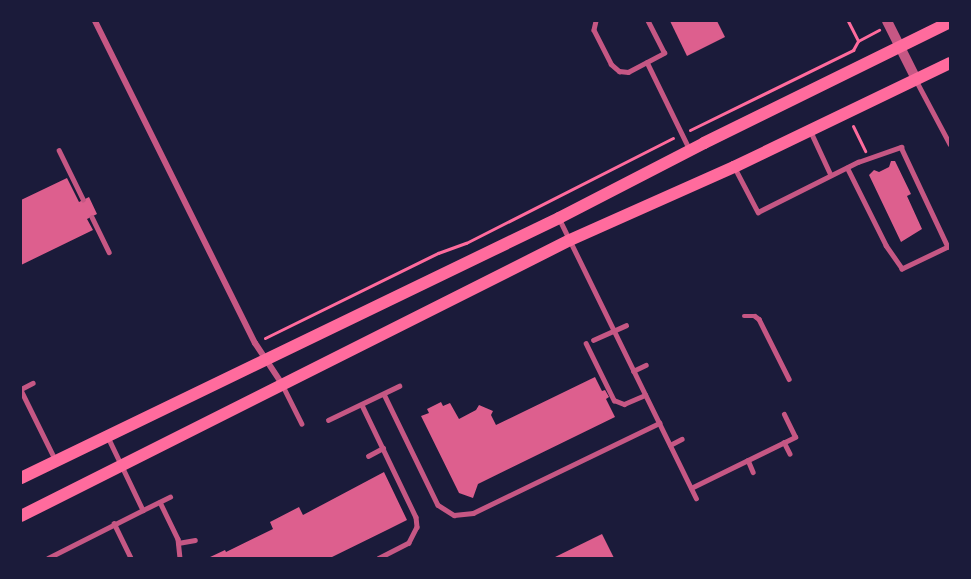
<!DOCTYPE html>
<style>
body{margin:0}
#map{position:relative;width:971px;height:579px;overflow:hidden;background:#1b1b3a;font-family:"Noto Serif",serif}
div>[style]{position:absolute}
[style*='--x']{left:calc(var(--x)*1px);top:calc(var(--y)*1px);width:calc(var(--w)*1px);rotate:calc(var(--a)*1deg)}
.building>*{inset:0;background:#dd5f8e}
.path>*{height:3px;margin:-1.5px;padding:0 1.5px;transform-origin:1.5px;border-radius:1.5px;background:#ff6b9d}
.service>*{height:4.5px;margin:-2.25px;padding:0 2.25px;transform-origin:2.25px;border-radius:2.25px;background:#c65784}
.minor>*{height:6px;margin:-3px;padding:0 3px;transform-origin:3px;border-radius:3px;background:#c65784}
.tertiary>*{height:10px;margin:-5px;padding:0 5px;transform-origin:5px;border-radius:5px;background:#c65784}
.secondary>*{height:12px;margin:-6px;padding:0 6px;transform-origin:6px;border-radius:6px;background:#ff6b9d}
span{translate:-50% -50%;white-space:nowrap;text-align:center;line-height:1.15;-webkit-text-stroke:6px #1b1b3a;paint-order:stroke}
.frame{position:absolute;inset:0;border:22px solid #1b1b3a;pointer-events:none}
</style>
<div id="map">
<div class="building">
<i style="clip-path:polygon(670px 21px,717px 21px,725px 37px,687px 56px)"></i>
<i style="clip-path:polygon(891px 161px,895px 161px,911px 194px,907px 196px,922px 229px,901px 242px,869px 175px,874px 170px,879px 172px,889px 167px)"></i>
<i style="clip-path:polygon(67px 178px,79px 202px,89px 197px,97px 214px,87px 219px,93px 230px,21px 265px,21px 200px)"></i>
<i style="clip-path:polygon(595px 377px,602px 391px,605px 390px,609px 397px,606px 399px,615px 417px,478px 484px,473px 498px,459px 493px,421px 416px,429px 413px,427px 409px,441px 402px,443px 406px,450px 403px,459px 419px,476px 410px,479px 405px,493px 411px,491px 415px,496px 425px)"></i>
<i style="clip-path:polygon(384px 472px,407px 520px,387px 530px,330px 558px,208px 558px,225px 550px,226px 552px,273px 529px,270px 522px,299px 507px,303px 515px)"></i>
<i style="clip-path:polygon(602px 534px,614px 558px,553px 558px)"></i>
</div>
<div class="path">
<i style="--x:848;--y:21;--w:22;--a:63"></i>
<i style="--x:853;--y:126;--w:28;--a:64"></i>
<i style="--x:690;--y:130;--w:182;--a:-26.1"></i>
<i style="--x:853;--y:50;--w:10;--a:-61"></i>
<i style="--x:858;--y:41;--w:24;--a:-28"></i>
<i style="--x:265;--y:338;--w:193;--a:-26.2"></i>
<i style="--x:438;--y:253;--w:30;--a:-20"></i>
<i style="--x:466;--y:243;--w:232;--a:-26.9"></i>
</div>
<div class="service">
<i style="--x:596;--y:21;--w:9;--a:103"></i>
<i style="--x:594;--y:30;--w:38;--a:63"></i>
<i style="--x:611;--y:64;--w:11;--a:41"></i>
<i style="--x:619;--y:71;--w:9;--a:6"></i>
<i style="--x:628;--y:72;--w:41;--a:-27.8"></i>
<i style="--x:664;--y:53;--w:36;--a:-117"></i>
<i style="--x:647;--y:62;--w:98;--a:64"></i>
<i style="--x:917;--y:82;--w:70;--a:62"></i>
<i style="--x:811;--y:132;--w:47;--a:65.1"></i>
<i style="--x:59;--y:150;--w:55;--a:63.9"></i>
<i style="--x:735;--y:168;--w:50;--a:62.4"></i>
<i style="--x:758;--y:212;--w:112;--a:-26.6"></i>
<i style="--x:858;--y:162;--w:46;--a:-19.2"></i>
<i style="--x:901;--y:147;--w:110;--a:64.8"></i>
<i style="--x:948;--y:247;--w:51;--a:154.4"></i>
<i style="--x:902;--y:269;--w:28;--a:-125"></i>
<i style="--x:886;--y:246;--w:87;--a:-116.6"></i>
<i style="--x:92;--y:217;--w:39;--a:64"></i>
<i style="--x:559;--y:218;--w:312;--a:63.9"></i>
<i style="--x:744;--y:316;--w:11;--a:0"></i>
<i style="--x:755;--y:316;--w:5;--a:37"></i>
<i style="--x:759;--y:319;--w:67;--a:63.4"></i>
<i style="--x:593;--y:340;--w:36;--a:-24"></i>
<i style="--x:586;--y:343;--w:64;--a:63.8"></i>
<i style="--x:614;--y:400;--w:11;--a:22"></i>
<i style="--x:624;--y:404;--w:23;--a:-23"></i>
<i style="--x:633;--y:371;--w:14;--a:-25"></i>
<i style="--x:283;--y:386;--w:42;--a:63.4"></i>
<i style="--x:21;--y:389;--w:13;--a:-27"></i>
<i style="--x:21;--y:390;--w:79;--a:63.8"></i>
<i style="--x:384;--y:394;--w:123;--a:64.1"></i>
<i style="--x:438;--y:505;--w:19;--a:32"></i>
<i style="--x:454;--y:515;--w:19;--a:-6"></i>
<i style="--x:473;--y:513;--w:207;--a:-25.8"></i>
<i style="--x:362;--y:405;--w:124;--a:64.3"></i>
<i style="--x:416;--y:517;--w:10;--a:84"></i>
<i style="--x:417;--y:527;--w:18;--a:117"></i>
<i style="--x:409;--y:543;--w:34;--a:153"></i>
<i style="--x:328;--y:420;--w:79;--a:-25.6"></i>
<i style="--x:108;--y:437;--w:81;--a:64.4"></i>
<i style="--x:143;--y:510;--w:30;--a:-26"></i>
<i style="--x:784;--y:442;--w:13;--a:63"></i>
<i style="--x:670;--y:445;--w:13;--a:-27"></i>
<i style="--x:368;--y:456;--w:17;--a:-28"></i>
<i style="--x:748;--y:460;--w:13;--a:67"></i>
<i style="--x:691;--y:488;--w:116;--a:-26.1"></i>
<i style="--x:795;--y:437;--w:25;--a:-116"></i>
<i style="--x:160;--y:502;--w:41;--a:64.1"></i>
<i style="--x:178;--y:539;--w:19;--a:84"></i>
<i style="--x:114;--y:523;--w:39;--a:64"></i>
<i style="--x:178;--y:543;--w:17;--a:-10"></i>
<i style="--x:48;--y:558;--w:106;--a:-26.8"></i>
</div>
<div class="minor">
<i style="--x:95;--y:21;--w:360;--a:63.6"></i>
<i style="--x:255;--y:343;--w:49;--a:56.6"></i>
</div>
<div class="tertiary">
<i style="--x:887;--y:21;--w:65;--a:63.4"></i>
</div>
<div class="secondary">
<i style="--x:21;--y:478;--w:598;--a:-25.79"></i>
<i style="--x:559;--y:218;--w:163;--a:-27.3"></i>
<i style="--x:704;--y:143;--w:274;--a:-26.2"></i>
<i style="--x:21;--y:516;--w:614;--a:-26.69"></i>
<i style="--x:570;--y:240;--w:180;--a:-24"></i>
<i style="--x:734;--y:167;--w:240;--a:-25.7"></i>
</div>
<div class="frame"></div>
</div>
